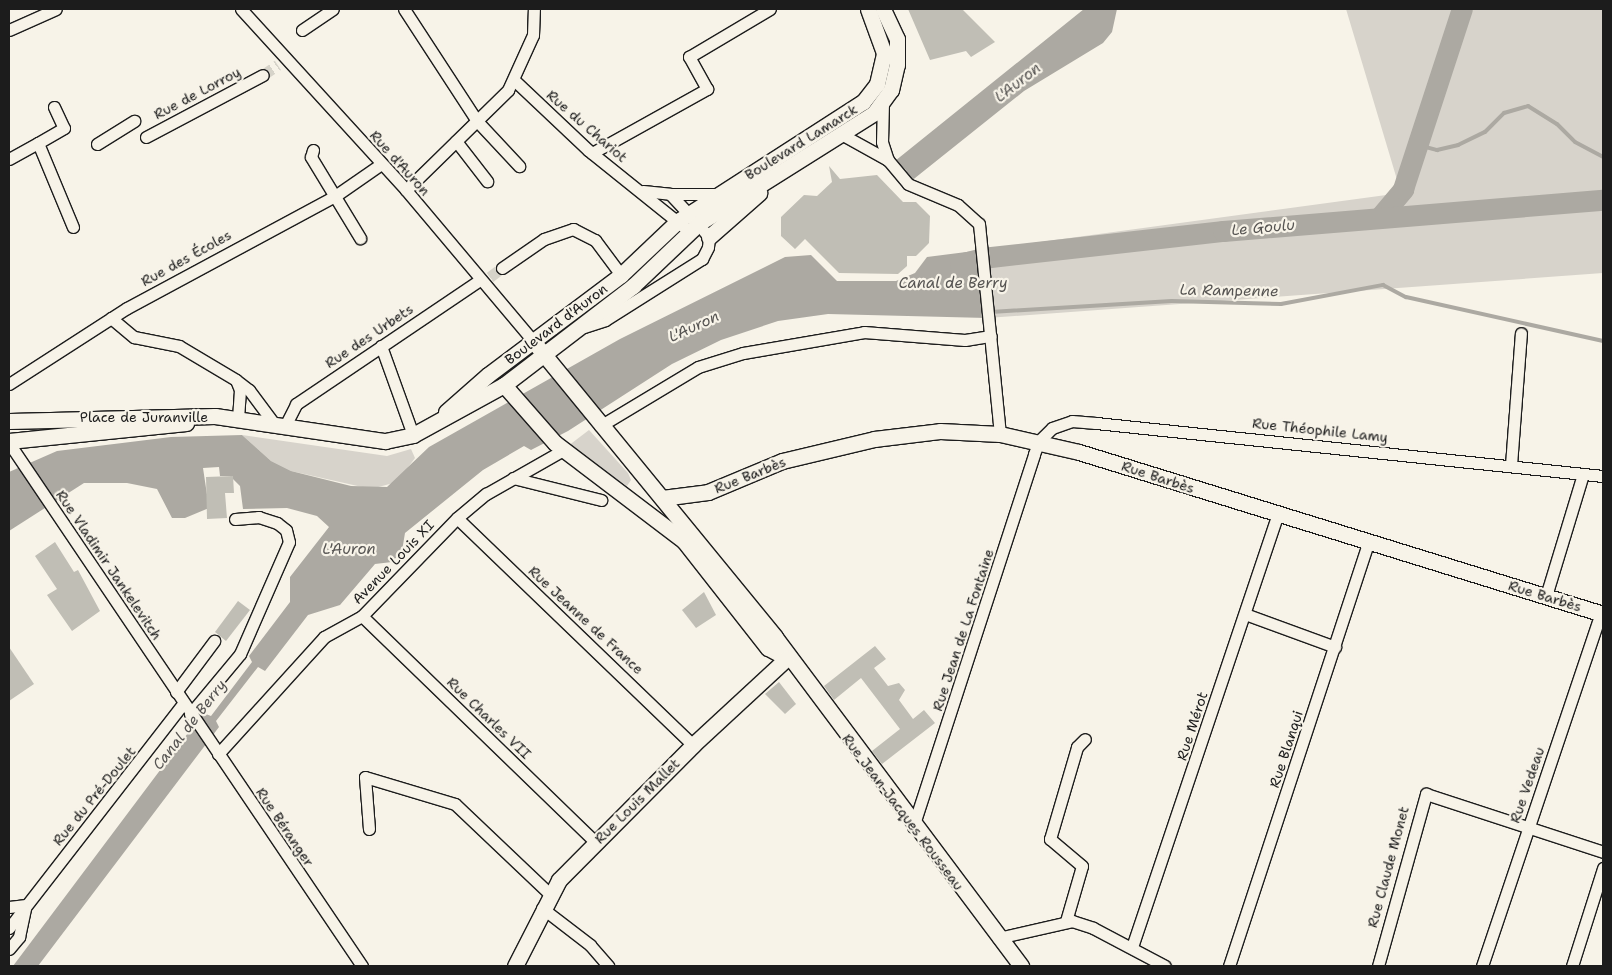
<!DOCTYPE html>
<meta charset="utf-8">
<style>
body{margin:0}
#map{position:relative;width:1612px;height:975px;overflow:hidden;background:#f7f3e8;font-family:"Shantell Sans",sans-serif}
div>[style]{position:absolute}
[style*='--x']{left:calc(var(--x)*1px);top:calc(var(--y)*1px);width:calc(var(--w)*1px);rotate:calc(var(--a)*1deg)}
.green>*{inset:0;background:#d7d3cb}
.water>*{inset:0;background:#aca9a2}
.stream>*{height:4px;margin:-2px;padding:0 2px;transform-origin:2px;border-radius:2px;background:#aca9a2}
.river>*{height:21px;margin:-10.5px;padding:0 10.5px;transform-origin:10.5px;border-radius:10.5px;background:#aca9a2}
.building>*{inset:0;background:#c0beb5}
.minor-tunnel>*{height:11px;margin-top:-5.5px;transform-origin:0;background:repeating-linear-gradient(90deg,#d6d3c9 0 11px,transparent 0 16.5px)}
.roads{filter:drop-shadow(1px 0 #1c1c1c) drop-shadow(-1px 0 #1c1c1c) drop-shadow(0 1px #1c1c1c) drop-shadow(0 -1px #1c1c1c)}
.minor>*{height:11px;margin:-5.5px;padding:0 5.5px;transform-origin:5.5px;border-radius:5.5px;background:#f7f3e8}
.secondary>*{height:15px;margin:-7.5px;padding:0 7.5px;transform-origin:7.5px;border-radius:7.5px;background:#f7f3e8}
span{translate:-50% -50%;white-space:nowrap;text-align:center;line-height:1.15;-webkit-text-stroke:4.5px #f7f3e8;paint-order:stroke}
.street-label{font-size:14px;color:#1c1c1c}
.water-label{font-size:15px;color:#565452;font-style:italic}
.frame{position:absolute;inset:0;border:10px solid #1c1c1c;pointer-events:none}
</style>
<div id="map">
<div class="green">
<i style="clip-path:polygon(1346px 9px,1603px 9px,1603px 273px,987px 318px,982px 250px,1401px 193px)"></i>
<i style="clip-path:polygon(589px 430px,628px 473px,631px 480px,627px 486px,568px 446px)"></i>
<i style="clip-path:polygon(242px 435px,387px 456px,411px 449px,415px 458px,397px 482px,371px 489px,291px 471px,271px 461px)"></i>
</div>
<div class="water">
<i style="clip-path:polygon(1084px 9px,1117px 9px,1112px 32px,1103px 43px,1024px 91px,910px 182px,906px 170px,895px 161px)"></i>
<i style="clip-path:polygon(982px 250px,987px 318px,828px 314px,778px 321px,721px 340px,672px 364px,568px 431px,531px 450px,524px 446px,483px 470px,405px 533px,402px 551px,392px 562px,375px 564px,340px 605px,308px 615px,265px 671px,258px 667px,216px 721px,219px 727px,38px 966px,13px 966px,203px 713px,211px 716px,252px 662px,249px 656px,290px 602px,290px 577px,329px 527px,317px 516px,287px 508px,243px 509px,240px 486px,230px 476px,220px 476px,219px 467px,203px 468px,209px 508px,185px 518px,172px 518px,157px 489px,127px 483px,84px 483px,9px 531px,9px 472px,57px 451px,171px 437px,242px 435px,271px 461px,291px 471px,351px 486px,387px 487px,429px 447px,620px 339px,785px 257px,811px 255px,837px 281px,896px 281px,915px 273px,927px 257px)"></i>
</div>
<div class="stream">
<i style="--x:1418;--y:145;--w:20;--a:15"></i>
<i style="--x:1437;--y:150;--w:22;--a:-13"></i>
<i style="--x:1458;--y:145;--w:30;--a:-26"></i>
<i style="--x:1485;--y:132;--w:27;--a:-45"></i>
<i style="--x:1504;--y:113;--w:25;--a:-16"></i>
<i style="--x:1528;--y:106;--w:34;--a:32"></i>
<i style="--x:1557;--y:124;--w:25;--a:45"></i>
<i style="--x:1575;--y:142;--w:32;--a:28"></i>
<i style="--x:991;--y:312;--w:181;--a:-3.5"></i>
<i style="--x:1172;--y:301;--w:109;--a:1.6"></i>
<i style="--x:1281;--y:304;--w:104;--a:-10.6"></i>
<i style="--x:1383;--y:285;--w:26;--a:28"></i>
<i style="--x:1406;--y:297;--w:202;--a:12.6"></i>
</div>
<div class="river">
<i style="--x:1379;--y:218;--w:38;--a:-50"></i>
<i style="--x:1403;--y:189;--w:189;--a:-71.9"></i>
<i style="--x:960;--y:264;--w:23;--a:-15"></i>
<i style="--x:982;--y:258;--w:243;--a:-6.4"></i>
<i style="--x:1223;--y:231;--w:381;--a:-4.7"></i>
</div>
<div class="building">
<i style="clip-path:polygon(908px 9px,962px 9px,995px 42px,971px 57px,966px 51px,930px 60px)"></i>
<i style="clip-path:polygon(829px 166px,840px 179px,877px 175px,903px 202px,916px 202px,930px 216px,929px 243px,916px 256px,907px 256px,907px 266px,898px 274px,839px 273px,805px 239px,795px 249px,781px 236px,781px 217px,804px 195px,817px 196px,832px 182px)"></i>
<i style="clip-path:polygon(233px 476px,234px 493px,225px 493px,227px 518px,207px 519px,206px 477px)"></i>
<i style="clip-path:polygon(55px 542px,74px 572px,78px 570px,100px 611px,72px 631px,47px 595px,57px 589px,35px 556px)"></i>
<i style="clip-path:polygon(704px 592px,716px 615px,696px 628px,682px 610px)"></i>
<i style="clip-path:polygon(238px 601px,250px 610px,226px 641px,215px 632px)"></i>
<i style="clip-path:polygon(875px 646px,886px 659px,874px 668px,888px 686px,899px 683px,905px 690px,899px 700px,913px 719px,924px 710px,935px 723px,882px 764px,872px 751px,900px 729px,861px 678px,834px 700px,824px 686px)"></i>
<i style="clip-path:polygon(9px 647px,34px 684px,9px 701px)"></i>
<i style="clip-path:polygon(779px 682px,796px 704px,785px 714px,765px 694px)"></i>
</div>
<div class="minor-tunnel">
<i style="--x:263;--y:75;--w:18;--a:-34"></i>
<i style="--x:490;--y:277;--w:15;--a:-37"></i>
</div>
<div class="roads">
<div class="minor">
<i style="--x:241;--y:9;--w:245;--a:47.6"></i>
<i style="--x:406;--y:190;--w:197;--a:49.9"></i>
<i style="--x:404;--y:9;--w:134;--a:56.9"></i>
<i style="--x:477;--y:121;--w:62;--a:47"></i>
<i style="--x:9;--y:30;--w:51;--a:-24.1"></i>
<i style="--x:302;--y:30;--w:37;--a:-34"></i>
<i style="--x:514;--y:80;--w:102;--a:43.4"></i>
<i style="--x:588;--y:150;--w:131;--a:38.8"></i>
<i style="--x:883;--y:102;--w:40;--a:91.4"></i>
<i style="--x:882;--y:142;--w:19;--a:72"></i>
<i style="--x:54;--y:107;--w:23;--a:65"></i>
<i style="--x:64;--y:128;--w:30;--a:150"></i>
<i style="--x:38;--y:143;--w:91;--a:67.4"></i>
<i style="--x:841;--y:134;--w:54;--a:29"></i>
<i style="--x:888;--y:160;--w:31;--a:50"></i>
<i style="--x:908;--y:184;--w:54;--a:22.8"></i>
<i style="--x:958;--y:205;--w:28;--a:42"></i>
<i style="--x:979;--y:224;--w:211;--a:84.3"></i>
<i style="--x:146;--y:137;--w:132;--a:-27.9"></i>
<i style="--x:456;--y:141;--w:51;--a:52.2"></i>
<i style="--x:97;--y:144;--w:44;--a:-31.9"></i>
<i style="--x:313;--y:150;--w:7;--a:106"></i>
<i style="--x:311;--y:157;--w:95;--a:58.8"></i>
<i style="--x:592;--y:153;--w:132;--a:-29.1"></i>
<i style="--x:707;--y:89;--w:37;--a:-119"></i>
<i style="--x:689;--y:57;--w:94;--a:-30.7"></i>
<i style="--x:9;--y:159;--w:33;--a:-29"></i>
<i style="--x:406;--y:190;--w:143;--a:-44.4"></i>
<i style="--x:508;--y:90;--w:60;--a:-65.6"></i>
<i style="--x:533;--y:35;--w:26;--a:-88"></i>
<i style="--x:643;--y:191;--w:27;--a:6"></i>
<i style="--x:670;--y:194;--w:34;--a:47"></i>
<i style="--x:670;--y:194;--w:49;--a:0"></i>
<i style="--x:502;--y:268;--w:51;--a:-34.6"></i>
<i style="--x:544;--y:239;--w:31;--a:-19"></i>
<i style="--x:573;--y:229;--w:25;--a:27"></i>
<i style="--x:595;--y:240;--w:44;--a:53.4"></i>
<i style="--x:111;--y:318;--w:30;--a:40"></i>
<i style="--x:134;--y:337;--w:46;--a:11.3"></i>
<i style="--x:179;--y:346;--w:66;--a:30.8"></i>
<i style="--x:236;--y:380;--w:11;--a:68"></i>
<i style="--x:240;--y:390;--w:29;--a:94"></i>
<i style="--x:584;--y:327;--w:22;--a:-18"></i>
<i style="--x:605;--y:320;--w:115;--a:-32.2"></i>
<i style="--x:702;--y:259;--w:13;--a:-63"></i>
<i style="--x:708;--y:247;--w:10;--a:-84"></i>
<i style="--x:709;--y:237;--w:8;--a:-130"></i>
<i style="--x:381;--y:346;--w:95;--a:70.2"></i>
<i style="--x:237;--y:381;--w:15;--a:37"></i>
<i style="--x:249;--y:390;--w:44;--a:53.4"></i>
<i style="--x:9;--y:384;--w:140;--a:-32.8"></i>
<i style="--x:127;--y:308;--w:236;--a:-28.3"></i>
<i style="--x:335;--y:196;--w:56;--a:-34.8"></i>
<i style="--x:285;--y:426;--w:25;--a:-63"></i>
<i style="--x:296;--y:404;--w:222;--a:-34"></i>
<i style="--x:600;--y:426;--w:114;--a:-31"></i>
<i style="--x:698;--y:367;--w:47;--a:-17.3"></i>
<i style="--x:743;--y:353;--w:123;--a:-9.8"></i>
<i style="--x:864;--y:332;--w:101;--a:4.5"></i>
<i style="--x:965;--y:340;--w:26;--a:-9"></i>
<i style="--x:9;--y:443;--w:631;--a:55.98"></i>
<i style="--x:1511;--y:465;--w:132;--a:-85.7"></i>
<i style="--x:513;--y:478;--w:91;--a:14"></i>
<i style="--x:457;--y:518;--w:327;--a:43.9"></i>
<i style="--x:1546;--y:596;--w:127;--a:-73.1"></i>
<i style="--x:1245;--y:614;--w:96;--a:20.1"></i>
<i style="--x:362;--y:616;--w:325;--a:44.1"></i>
<i style="--x:176;--y:692;--w:64;--a:-53.3"></i>
<i style="--x:190;--y:714;--w:78;--a:-50.2"></i>
<i style="--x:240;--y:654;--w:122;--a:-66.4"></i>
<i style="--x:289;--y:542;--w:12;--a:-104"></i>
<i style="--x:286;--y:530;--w:11;--a:-142"></i>
<i style="--x:277;--y:523;--w:19;--a:-162"></i>
<i style="--x:259;--y:517;--w:24;--a:175"></i>
<i style="--x:218;--y:754;--w:158;--a:-47.8"></i>
<i style="--x:324;--y:637;--w:43;--a:-28.9"></i>
<i style="--x:362;--y:616;--w:136;--a:-45.9"></i>
<i style="--x:457;--y:518;--w:38;--a:-40"></i>
<i style="--x:486;--y:494;--w:89;--a:-29.7"></i>
<i style="--x:913;--y:827;--w:392;--a:-72"></i>
<i style="--x:1034;--y:454;--w:14;--a:-69"></i>
<i style="--x:1039;--y:441;--w:18;--a:-45"></i>
<i style="--x:1052;--y:428;--w:21;--a:-19"></i>
<i style="--x:1072;--y:421;--w:24;--a:5"></i>
<i style="--x:1096;--y:423;--w:510;--a:5.97"></i>
<i style="--x:369;--y:829;--w:52;--a:-94.4"></i>
<i style="--x:365;--y:777;--w:94;--a:16.7"></i>
<i style="--x:455;--y:804;--w:131;--a:43.5"></i>
<i style="--x:9;--y:907;--w:17;--a:-7"></i>
<i style="--x:542;--y:908;--w:61;--a:37.6"></i>
<i style="--x:590;--y:945;--w:28;--a:49"></i>
<i style="--x:1066;--y:921;--w:57;--a:-73.8"></i>
<i style="--x:1082;--y:866;--w:42;--a:-139.8"></i>
<i style="--x:1050;--y:839;--w:96;--a:-73.6"></i>
<i style="--x:1077;--y:747;--w:11;--a:-45"></i>
<i style="--x:9;--y:928;--w:284;--a:-52.2"></i>
<i style="--x:998;--y:938;--w:76;--a:-12.9"></i>
<i style="--x:1072;--y:921;--w:22;--a:18"></i>
<i style="--x:1093;--y:928;--w:81;--a:27.8"></i>
<i style="--x:1132;--y:947;--w:458;--a:-71.4"></i>
<i style="--x:9;--y:949;--w:16;--a:-50"></i>
<i style="--x:19;--y:937;--w:29;--a:-78"></i>
<i style="--x:1229;--y:966;--w:447;--a:-71.8"></i>
<i style="--x:1378;--y:966;--w:179;--a:-74.4"></i>
<i style="--x:1426;--y:794;--w:186;--a:18.1"></i>
<i style="--x:1482;--y:966;--w:373;--a:-71.4"></i>
<i style="--x:1572;--y:966;--w:103;--a:-72.4"></i>
</div>
<div class="secondary">
<i style="--x:709;--y:237;--w:67;--a:-41.3"></i>
<i style="--x:533;--y:341;--w:382;--a:50.7"></i>
<i style="--x:775;--y:637;--w:411;--a:53.2"></i>
<i style="--x:504;--y:385;--w:77;--a:48.7"></i>
<i style="--x:555;--y:443;--w:162;--a:37.2"></i>
<i style="--x:684;--y:541;--w:136;--a:51.9"></i>
<i style="--x:768;--y:648;--w:21;--a:28"></i>
<i style="--x:446;--y:412;--w:56;--a:-41.4"></i>
<i style="--x:488;--y:375;--w:166;--a:-36.9"></i>
<i style="--x:621;--y:275;--w:79;--a:-43.5"></i>
<i style="--x:678;--y:221;--w:220;--a:-32.8"></i>
<i style="--x:863;--y:102;--w:23;--a:-52"></i>
<i style="--x:877;--y:84;--w:32;--a:-77"></i>
<i style="--x:884;--y:53;--w:47;--a:-110"></i>
<i style="--x:9;--y:421;--w:206;--a:-1.4"></i>
<i style="--x:215;--y:416;--w:172;--a:8.4"></i>
<i style="--x:385;--y:441;--w:29;--a:-12"></i>
<i style="--x:413;--y:435;--w:104;--a:-28.8"></i>
<i style="--x:504;--y:385;--w:163;--a:-37.5"></i>
<i style="--x:633;--y:286;--w:90;--a:-43.6"></i>
<i style="--x:698;--y:224;--w:208;--a:-32.2"></i>
<i style="--x:874;--y:113;--w:29;--a:-54"></i>
<i style="--x:891;--y:90;--w:26;--a:-77"></i>
<i style="--x:897;--y:65;--w:26;--a:-90"></i>
<i style="--x:897;--y:39;--w:33;--a:-115"></i>
<i style="--x:9;--y:441;--w:178;--a:-5.8"></i>
<i style="--x:662;--y:498;--w:46;--a:-7.4"></i>
<i style="--x:708;--y:492;--w:80;--a:-22.7"></i>
<i style="--x:782;--y:461;--w:95;--a:-13.4"></i>
<i style="--x:874;--y:439;--w:66;--a:-6.9"></i>
<i style="--x:940;--y:431;--w:60;--a:2.9"></i>
<i style="--x:1000;--y:434;--w:81;--a:12.8"></i>
<i style="--x:1079;--y:452;--w:548;--a:17.18"></i>
<i style="--x:515;--y:966;--w:97;--a:-62.9"></i>
<i style="--x:559;--y:880;--w:190;--a:-45.2"></i>
<i style="--x:693;--y:745;--w:128;--a:-42.8"></i>
</div>
</div>
<div class="street-label">
<span style="left:197px;top:93px;rotate:-28deg">Rue de Lorroy</span>
<span style="left:587px;top:126px;rotate:41deg">Rue du Chariot</span>
<span style="left:801px;top:142px;rotate:-32deg">Boulevard Lamarck</span>
<span style="left:400px;top:163px;rotate:48deg">Rue d'Auron</span>
<span style="left:186px;top:258px;rotate:-29deg">Rue des Écoles</span>
<span style="left:556px;top:324px;rotate:-37deg">Boulevard d'Auron</span>
<span style="left:369px;top:336px;rotate:-34deg">Rue des Urbets</span>
<span style="left:144px;top:417px">Place de Juranville</span>
<span style="left:1320px;top:430px;rotate:6deg">Rue Théophile Lamy</span>
<span style="left:750px;top:475px;rotate:-22deg">Rue Barbès</span>
<span style="left:1158px;top:477px;rotate:18deg">Rue Barbès</span>
<span style="left:393px;top:562px;rotate:-46deg">Avenue Louis XI</span>
<span style="left:109px;top:565px;rotate:56deg">Rue Vladimir Jankelevitch</span>
<span style="left:1545px;top:596px;rotate:17deg">Rue Barbès</span>
<span style="left:586px;top:620px;rotate:43deg">Rue Jeanne de France</span>
<span style="left:963px;top:630px;rotate:-72deg">Rue Jean de La Fontaine</span>
<span style="left:489px;top:718px;rotate:44deg">Rue Charles VII</span>
<span style="left:1192px;top:726px;rotate:-72deg">Rue Mérot</span>
<span style="left:1286px;top:749px;rotate:-72deg">Rue Blanqui</span>
<span style="left:1527px;top:785px;rotate:-71deg">Rue Vedeau</span>
<span style="left:94px;top:796px;rotate:-51deg">Rue du Pré-Doulet</span>
<span style="left:637px;top:801px;rotate:-45deg">Rue Louis Mallet</span>
<span style="left:903px;top:812px;rotate:53deg">Rue Jean-Jacques Rousseau</span>
<span style="left:285px;top:827px;rotate:56deg">Rue Béranger</span>
<span style="left:1388px;top:867px;rotate:-75deg">Rue Claude Monet</span>
</div>
<div class="water-label">
<span style="left:1018px;top:83px;rotate:-38deg">L'Auron</span>
<span style="left:1263px;top:228px;rotate:-5deg">Le Goulu</span>
<span style="left:953px;top:284px">Canal de Berry</span>
<span style="left:1229px;top:291px;rotate:1deg">La Rampenne</span>
<span style="left:694px;top:327px;rotate:-25deg">L'Auron</span>
<span style="left:349px;top:550px">L'Auron</span>
<span style="left:190px;top:725px;rotate:-52deg">Canal de Berry</span>
</div>
<div class="frame"></div>
</div>
